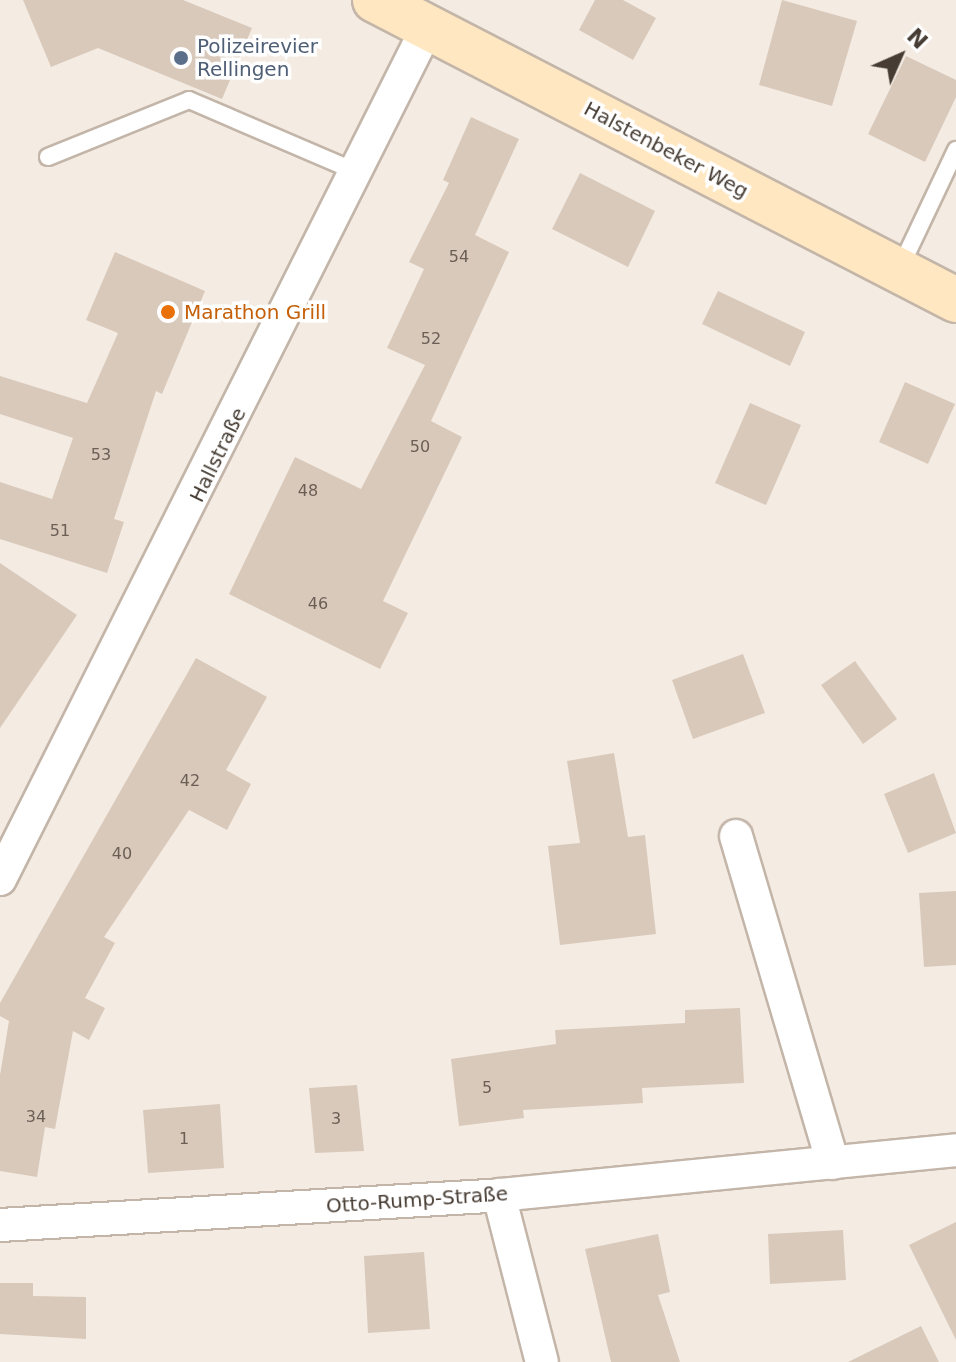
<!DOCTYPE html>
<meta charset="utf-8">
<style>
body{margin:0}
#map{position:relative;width:956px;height:1362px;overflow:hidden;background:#f4ece3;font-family:"DejaVu Sans",sans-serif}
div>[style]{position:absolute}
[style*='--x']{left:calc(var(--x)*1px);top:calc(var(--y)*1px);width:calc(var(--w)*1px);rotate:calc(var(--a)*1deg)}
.building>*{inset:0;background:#d9c9bb}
.roads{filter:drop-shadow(2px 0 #c3b5a8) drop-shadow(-2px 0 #c3b5a8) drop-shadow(0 2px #c3b5a8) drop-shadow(0 -2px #c3b5a8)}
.lane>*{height:16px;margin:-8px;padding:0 8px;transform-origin:8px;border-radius:8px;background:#fff}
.street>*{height:32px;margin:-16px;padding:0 16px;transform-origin:16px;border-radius:16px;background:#fff}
.secondary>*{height:44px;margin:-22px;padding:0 22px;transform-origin:22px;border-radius:22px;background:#ffe7c2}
.dots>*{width:22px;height:22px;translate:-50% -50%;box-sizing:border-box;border:4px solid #fff;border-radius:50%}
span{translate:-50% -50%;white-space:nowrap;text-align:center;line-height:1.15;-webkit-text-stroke:7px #fff;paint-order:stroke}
.number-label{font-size:16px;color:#6b5f55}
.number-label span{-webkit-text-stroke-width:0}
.service-label{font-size:20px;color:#4e5e75}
.left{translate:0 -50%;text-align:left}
.street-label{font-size:20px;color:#463c33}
.food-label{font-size:20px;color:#c56008}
.north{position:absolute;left:860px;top:16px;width:80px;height:80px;-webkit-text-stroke:6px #fff;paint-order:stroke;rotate:45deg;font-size:22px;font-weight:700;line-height:32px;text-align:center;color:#463c33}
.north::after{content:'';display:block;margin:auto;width:28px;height:36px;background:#463c33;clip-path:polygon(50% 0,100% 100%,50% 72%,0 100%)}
</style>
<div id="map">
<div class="building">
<i style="clip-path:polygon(23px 0,183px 0,252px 28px,222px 99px,98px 48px,51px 67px)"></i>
<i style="clip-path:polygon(595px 0,623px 0,656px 18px,633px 60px,579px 30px)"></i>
<i style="clip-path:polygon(782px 0,857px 21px,832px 106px,759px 85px)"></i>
<i style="clip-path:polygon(906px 56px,956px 80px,956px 97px,925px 162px,868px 134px)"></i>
<i style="clip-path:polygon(471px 117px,519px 139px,475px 235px,509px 252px,431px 421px,462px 437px,383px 601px,408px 613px,380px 669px,229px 594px,295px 457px,361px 489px,425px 365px,387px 348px,424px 269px,409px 262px,449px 183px,443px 180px)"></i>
<i style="clip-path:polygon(580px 173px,655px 211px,628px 267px,552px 229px)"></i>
<i style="clip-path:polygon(115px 252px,205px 291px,162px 394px,156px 391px,114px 519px,124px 522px,107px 573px,0 539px,0 482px,52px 499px,73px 438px,0 414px,0 376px,87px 403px,118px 333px,86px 320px)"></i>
<i style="clip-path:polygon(718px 291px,805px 332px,790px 366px,702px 324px)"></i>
<i style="clip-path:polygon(905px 382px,955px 404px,928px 464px,879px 442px)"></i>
<i style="clip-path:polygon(750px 403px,801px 425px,766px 505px,715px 483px)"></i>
<i style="clip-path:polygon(0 563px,77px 615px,0 728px)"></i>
<i style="clip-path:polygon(743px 654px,765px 713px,693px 739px,672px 680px)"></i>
<i style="clip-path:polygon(196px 658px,267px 697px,226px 770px,251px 784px,227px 830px,189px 810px,104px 937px,115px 943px,85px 998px,105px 1008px,89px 1040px,73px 1031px,55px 1129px,45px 1127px,37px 1177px,0 1171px,0 1075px,9px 1021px,0 1016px,0 1003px)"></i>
<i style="clip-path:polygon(855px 661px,897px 719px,863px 744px,821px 685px)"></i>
<i style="clip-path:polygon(614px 753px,628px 837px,645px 835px,656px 934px,560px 945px,548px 846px,580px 843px,567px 761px)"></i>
<i style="clip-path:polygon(934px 773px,956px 833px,908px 853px,884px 794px)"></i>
<i style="clip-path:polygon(956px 891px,956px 965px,924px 967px,919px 893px)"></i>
<i style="clip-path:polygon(740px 1008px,744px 1083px,642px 1088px,643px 1103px,523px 1110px,524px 1118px,459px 1126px,451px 1059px,556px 1044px,555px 1030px,685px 1023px,685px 1010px)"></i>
<i style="clip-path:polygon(357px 1085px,364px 1151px,315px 1153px,309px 1088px)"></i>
<i style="clip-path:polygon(220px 1104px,224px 1168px,148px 1173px,143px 1110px)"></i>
<i style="clip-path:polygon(956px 1222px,956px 1340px,909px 1245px)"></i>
<i style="clip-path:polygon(843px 1230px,846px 1280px,770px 1284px,768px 1234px)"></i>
<i style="clip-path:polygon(658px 1234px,670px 1292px,658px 1295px,680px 1362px,611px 1362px,585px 1249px)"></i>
<i style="clip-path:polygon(424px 1252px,430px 1329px,368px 1333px,364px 1256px)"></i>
<i style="clip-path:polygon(0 1283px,33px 1283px,33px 1296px,86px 1297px,86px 1339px,0 1334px)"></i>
<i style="clip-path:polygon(921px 1326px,939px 1362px,848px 1362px)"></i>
</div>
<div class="roads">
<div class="lane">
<i style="--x:48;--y:157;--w:152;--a:-22"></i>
<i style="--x:189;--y:100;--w:183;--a:23.2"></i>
<i style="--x:900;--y:268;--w:131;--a:-64.6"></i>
</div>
<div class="street">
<i style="--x:736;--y:836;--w:341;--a:73.5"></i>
<i style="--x:0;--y:879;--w:954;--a:-63.35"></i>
<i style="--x:499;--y:1195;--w:172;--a:75.6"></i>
<i style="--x:0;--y:1225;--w:500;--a:-3.4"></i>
<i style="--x:499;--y:1195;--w:459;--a:-5.6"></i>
</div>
<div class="secondary">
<i style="--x:375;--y:0;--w:654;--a:27.31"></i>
</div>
</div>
<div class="dots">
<i style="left:181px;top:58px;background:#5c6f8a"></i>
<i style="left:168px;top:312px;background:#e8710a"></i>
</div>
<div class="number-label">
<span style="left:459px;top:257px">54</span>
<span style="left:431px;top:339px">52</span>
<span style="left:420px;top:447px">50</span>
<span style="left:101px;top:455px">53</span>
<span style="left:308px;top:491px">48</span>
<span style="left:60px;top:531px">51</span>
<span style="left:318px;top:604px">46</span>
<span style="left:190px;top:781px">42</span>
<span style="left:122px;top:854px">40</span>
<span style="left:487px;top:1088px">5</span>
<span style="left:36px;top:1117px">34</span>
<span style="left:336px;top:1119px">3</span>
<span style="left:184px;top:1139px">1</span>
</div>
<div class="service-label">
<span class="left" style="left:197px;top:58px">Polizeirevier<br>Rellingen</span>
</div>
<div class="street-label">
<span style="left:666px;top:150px;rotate:28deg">Halstenbeker Weg</span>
<span style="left:218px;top:455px;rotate:-64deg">Hallstraße</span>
<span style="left:417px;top:1200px;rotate:-4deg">Otto-Rump-Straße</span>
</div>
<div class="food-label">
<span class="left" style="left:184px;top:312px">Marathon Grill</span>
</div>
<div class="north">N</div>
</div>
